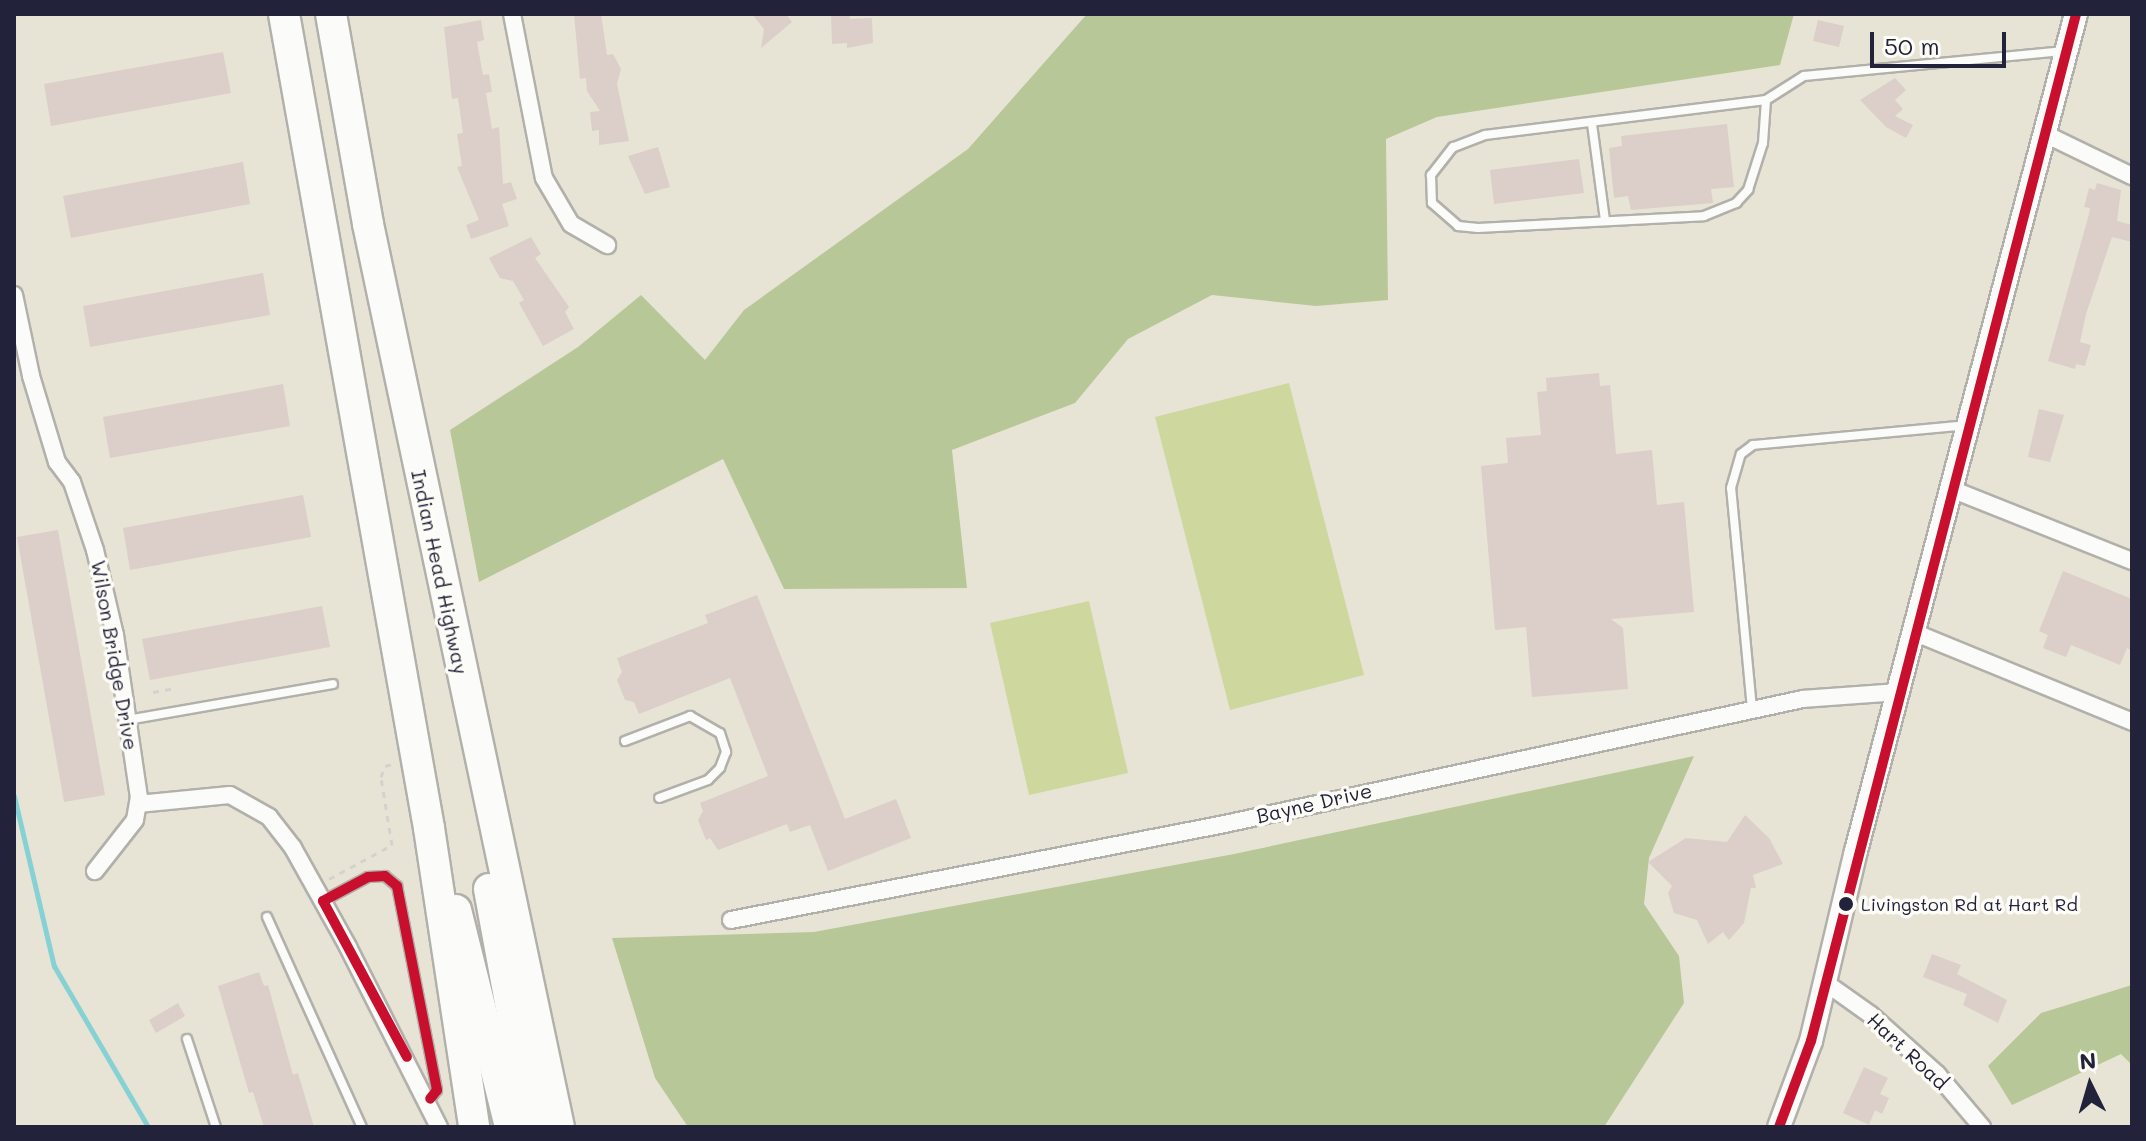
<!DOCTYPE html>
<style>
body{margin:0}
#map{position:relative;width:2146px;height:1141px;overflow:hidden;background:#e7e4d6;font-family:Mali,sans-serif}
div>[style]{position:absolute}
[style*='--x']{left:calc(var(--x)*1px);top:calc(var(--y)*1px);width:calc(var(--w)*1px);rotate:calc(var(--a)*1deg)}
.green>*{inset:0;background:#ced79e}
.forest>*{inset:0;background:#b8c797}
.stream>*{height:5px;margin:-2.5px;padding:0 2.5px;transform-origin:2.5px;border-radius:2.5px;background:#86d1d4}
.building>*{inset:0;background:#dccec8}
.path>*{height:3px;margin-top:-1.5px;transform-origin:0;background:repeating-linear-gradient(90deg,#d3d2cf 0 6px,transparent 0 12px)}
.roads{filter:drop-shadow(2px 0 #b2b0aa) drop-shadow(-2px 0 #b2b0aa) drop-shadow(0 2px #b2b0aa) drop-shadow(0 -2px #b2b0aa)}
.lane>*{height:8px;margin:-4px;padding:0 4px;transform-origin:4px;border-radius:4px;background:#fbfbf9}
.street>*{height:16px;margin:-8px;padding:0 8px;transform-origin:8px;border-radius:8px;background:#fbfbf9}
.secondary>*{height:22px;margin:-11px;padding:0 11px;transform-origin:11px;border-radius:11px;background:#fbfbf9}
.highway>*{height:30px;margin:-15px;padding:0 15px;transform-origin:15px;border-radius:15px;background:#fbfbf9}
.bus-1>*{height:10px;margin:-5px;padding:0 5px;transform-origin:5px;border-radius:5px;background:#c8102e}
.dots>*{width:22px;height:22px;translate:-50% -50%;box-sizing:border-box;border:4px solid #fdfcf7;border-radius:50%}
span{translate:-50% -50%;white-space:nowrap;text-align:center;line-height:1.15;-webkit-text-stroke:7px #fdfcf7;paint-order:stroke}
.bus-label{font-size:18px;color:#22223b}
.left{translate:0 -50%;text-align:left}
.street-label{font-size:20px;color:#22223b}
.frame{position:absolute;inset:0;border:16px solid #22223b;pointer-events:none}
.north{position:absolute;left:2050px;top:1045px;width:80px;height:80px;-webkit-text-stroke:6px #fdfcf7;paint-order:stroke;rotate:355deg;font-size:22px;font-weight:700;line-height:32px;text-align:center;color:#22223b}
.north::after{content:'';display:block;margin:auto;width:28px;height:36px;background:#22223b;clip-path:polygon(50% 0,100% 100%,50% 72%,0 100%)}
.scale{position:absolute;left:1870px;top:32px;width:136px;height:36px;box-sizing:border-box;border:4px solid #22223b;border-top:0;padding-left:10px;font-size:24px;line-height:28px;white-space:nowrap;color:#22223b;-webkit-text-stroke:6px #fdfcf7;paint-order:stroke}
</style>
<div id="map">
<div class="green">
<i style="clip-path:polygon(1289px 383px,1364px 675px,1230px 710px,1155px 417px)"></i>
<i style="clip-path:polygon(1089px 601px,1128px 773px,1029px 795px,990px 623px)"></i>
</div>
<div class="forest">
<i style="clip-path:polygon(1087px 14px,1794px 14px,1780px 65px,1437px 117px,1386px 139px,1388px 300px,1316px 306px,1212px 295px,1128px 339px,1075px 403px,952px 450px,967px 588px,784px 589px,723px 459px,479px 582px,450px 430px,578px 347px,641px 295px,705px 360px,744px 310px,968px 149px)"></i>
<i style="clip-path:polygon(1694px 756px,1649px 858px,1644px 904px,1679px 956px,1684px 1003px,1604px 1127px,688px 1127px,655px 1078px,612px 938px,814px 932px,1234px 854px)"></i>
<i style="clip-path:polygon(2132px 985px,2132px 1065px,2121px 1054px,2012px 1105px,1988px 1066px,2041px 1013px)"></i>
</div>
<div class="stream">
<i style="--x:14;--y:796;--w:175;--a:76.8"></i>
<i style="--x:54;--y:966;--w:186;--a:59.7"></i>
</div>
<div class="building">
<i style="clip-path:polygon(574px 14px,601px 14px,607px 55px,613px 54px,621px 69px,617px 84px,629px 141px,599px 145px,599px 130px,592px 131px,590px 112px,600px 111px,587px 91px,586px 78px,580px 79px)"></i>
<i style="clip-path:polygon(752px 14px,786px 14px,792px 22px,761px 48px,764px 29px)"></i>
<i style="clip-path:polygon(849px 14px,850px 19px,872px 18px,873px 43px,847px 48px,847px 43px,832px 44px,831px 15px)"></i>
<i style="clip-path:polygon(481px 20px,484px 40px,477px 42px,483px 75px,489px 74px,492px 92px,486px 93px,492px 129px,499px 127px,503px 184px,511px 182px,517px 199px,502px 204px,509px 226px,471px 239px,466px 225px,479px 220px,457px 167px,462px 166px,457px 134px,463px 133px,458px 98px,452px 99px,444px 27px)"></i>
<i style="clip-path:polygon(1818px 20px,1844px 26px,1839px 47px,1813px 41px)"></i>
<i style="clip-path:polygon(223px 52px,231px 93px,51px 126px,44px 84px)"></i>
<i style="clip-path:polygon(1895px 78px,1906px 90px,1895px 100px,1903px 109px,1895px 116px,1913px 125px,1906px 138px,1886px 127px,1860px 100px)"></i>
<i style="clip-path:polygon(1727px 124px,1734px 187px,1711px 189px,1713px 203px,1631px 210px,1628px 196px,1614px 198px,1609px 148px,1622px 146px,1621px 136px)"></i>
<i style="clip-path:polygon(658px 147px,670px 187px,645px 194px,628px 156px)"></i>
<i style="clip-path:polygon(1579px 159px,1584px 193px,1494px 204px,1490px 170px)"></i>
<i style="clip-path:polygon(243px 162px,250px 204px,71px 238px,63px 196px)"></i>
<i style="clip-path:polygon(2097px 183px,2121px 190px,2117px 221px,2132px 225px,2132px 242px,2112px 237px,2086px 314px,2080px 342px,2091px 345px,2085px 366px,2076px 364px,2075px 369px,2048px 361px,2089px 214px,2090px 208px,2084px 207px,2089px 188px,2095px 190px)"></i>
<i style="clip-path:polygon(531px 237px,541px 254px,535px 258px,569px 307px,565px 312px,574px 329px,543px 346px,519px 303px,524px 300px,513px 281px,500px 278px,489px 258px)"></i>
<i style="clip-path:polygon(263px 273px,270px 315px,90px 347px,83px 306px)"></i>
<i style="clip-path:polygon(1599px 373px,1600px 386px,1610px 385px,1616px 454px,1652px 450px,1657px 505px,1684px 502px,1694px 612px,1611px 619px,1623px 628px,1628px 689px,1532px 697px,1526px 627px,1495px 630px,1481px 466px,1508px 463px,1506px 438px,1541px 435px,1537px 392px,1547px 391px,1546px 378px)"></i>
<i style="clip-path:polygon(283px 384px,290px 426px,110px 458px,103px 417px)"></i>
<i style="clip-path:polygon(2039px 409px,2064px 415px,2050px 462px,2028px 457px)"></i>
<i style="clip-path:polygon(303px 495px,311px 537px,130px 570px,123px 528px)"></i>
<i style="clip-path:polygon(58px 530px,105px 795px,64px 802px,17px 537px)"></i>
<i style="clip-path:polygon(2063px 571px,2132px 599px,2132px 651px,2127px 648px,2120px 665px,2071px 645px,2066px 657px,2043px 648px,2048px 635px,2039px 631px)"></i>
<i style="clip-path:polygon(757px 595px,845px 819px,896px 799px,911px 838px,828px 871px,810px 825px,790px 832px,787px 824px,718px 850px,710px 838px,706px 840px,698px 820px,703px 811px,700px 803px,768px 776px,730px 678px,639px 714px,634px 702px,625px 700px,617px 680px,622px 672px,617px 658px,708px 623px,705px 615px)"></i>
<i style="clip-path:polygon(322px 606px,330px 647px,150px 680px,142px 639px)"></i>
<i style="clip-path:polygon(1745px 815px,1769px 838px,1783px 864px,1753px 875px,1756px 888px,1751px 888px,1744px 923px,1729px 940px,1723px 932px,1708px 944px,1697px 920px,1674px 913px,1668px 893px,1672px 886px,1648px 862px,1686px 838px,1727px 842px)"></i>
<i style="clip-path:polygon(1932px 954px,1961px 965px,1957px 974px,2007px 1000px,1998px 1023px,1963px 1005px,1967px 994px,1923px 977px)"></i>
<i style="clip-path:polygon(259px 972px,264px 986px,268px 985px,293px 1075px,298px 1073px,314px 1127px,264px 1127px,253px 1092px,249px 1093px,218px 986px)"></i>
<i style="clip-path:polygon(178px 1003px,185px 1016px,156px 1033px,149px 1020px)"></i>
<i style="clip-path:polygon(1864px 1067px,1888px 1078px,1880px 1094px,1889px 1098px,1882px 1114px,1875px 1110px,1869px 1125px,1843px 1113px)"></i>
</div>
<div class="path">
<i style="--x:153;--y:692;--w:23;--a:-10"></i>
<i style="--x:329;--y:879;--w:72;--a:-28.4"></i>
<i style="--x:392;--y:845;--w:69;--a:-99.2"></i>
<i style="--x:381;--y:777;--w:12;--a:-70"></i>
<i style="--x:385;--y:766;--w:7;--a:-16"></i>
</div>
<div class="roads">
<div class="lane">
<i style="--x:1766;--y:100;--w:283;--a:172.9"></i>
<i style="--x:1485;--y:135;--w:34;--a:159"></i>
<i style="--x:1453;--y:147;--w:36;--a:128"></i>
<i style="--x:1431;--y:175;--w:28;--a:88"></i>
<i style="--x:1432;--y:203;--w:35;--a:41"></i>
<i style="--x:1458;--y:226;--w:20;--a:6"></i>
<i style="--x:1478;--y:228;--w:226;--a:-3"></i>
<i style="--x:1704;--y:216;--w:35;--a:-22"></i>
<i style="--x:1736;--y:203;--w:18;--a:-47"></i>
<i style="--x:1748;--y:190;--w:49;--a:-72.3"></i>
<i style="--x:1763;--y:143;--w:43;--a:-86"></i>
<i style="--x:1766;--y:100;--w:45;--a:-32.3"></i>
<i style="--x:1804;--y:76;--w:262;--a:-5.5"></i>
<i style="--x:1592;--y:124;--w:97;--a:82.3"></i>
<i style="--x:1752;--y:709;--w:222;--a:-95.4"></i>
<i style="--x:1731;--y:488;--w:35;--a:-74"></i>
<i style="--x:1741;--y:454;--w:15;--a:-37"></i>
<i style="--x:1753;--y:445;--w:215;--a:-5.3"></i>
<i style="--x:127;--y:720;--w:209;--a:-9.9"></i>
<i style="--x:625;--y:741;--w:70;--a:-21"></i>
<i style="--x:690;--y:716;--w:34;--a:30"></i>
<i style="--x:720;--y:733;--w:20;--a:72"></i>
<i style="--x:726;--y:752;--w:17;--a:111"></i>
<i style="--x:720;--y:768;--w:17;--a:135"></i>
<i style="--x:708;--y:780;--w:52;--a:159.8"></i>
<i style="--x:323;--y:901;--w:51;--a:-28.1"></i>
<i style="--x:368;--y:877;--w:17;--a:-3"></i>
<i style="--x:385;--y:876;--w:16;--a:40"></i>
<i style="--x:397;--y:886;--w:208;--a:78.9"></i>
<i style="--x:437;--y:1090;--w:11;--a:128"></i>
<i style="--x:267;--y:917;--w:230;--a:65.7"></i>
<i style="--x:187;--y:1039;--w:93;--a:71.8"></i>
</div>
<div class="street">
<i style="--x:512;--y:14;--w:167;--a:79"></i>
<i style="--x:544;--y:178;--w:53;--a:59.6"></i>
<i style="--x:571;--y:224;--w:42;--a:30.3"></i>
<i style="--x:2045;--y:134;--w:97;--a:25.8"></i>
<i style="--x:14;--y:295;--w:83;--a:78.1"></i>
<i style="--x:31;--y:376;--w:90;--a:73.2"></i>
<i style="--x:57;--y:462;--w:25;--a:53"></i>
<i style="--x:72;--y:482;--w:72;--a:71.3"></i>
<i style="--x:95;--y:550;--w:87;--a:76.8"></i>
<i style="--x:115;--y:635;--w:164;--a:81.6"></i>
<i style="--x:139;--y:797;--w:23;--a:100"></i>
<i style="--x:135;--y:820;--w:65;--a:128.1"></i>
<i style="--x:1951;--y:489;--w:195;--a:21.7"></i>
<i style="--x:1913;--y:632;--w:237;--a:22.3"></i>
<i style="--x:138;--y:804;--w:92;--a:-5.6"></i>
<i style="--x:230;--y:795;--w:45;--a:29.4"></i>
<i style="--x:269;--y:817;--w:39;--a:52"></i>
<i style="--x:293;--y:848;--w:113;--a:60.9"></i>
<i style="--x:348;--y:947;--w:202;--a:63.2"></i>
<i style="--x:731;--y:920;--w:498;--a:-11"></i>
<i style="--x:1220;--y:825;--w:596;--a:-12.2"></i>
<i style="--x:1803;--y:699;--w:95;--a:-4.2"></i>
<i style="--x:1826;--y:983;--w:55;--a:35.4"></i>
<i style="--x:1871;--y:1015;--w:89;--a:41.8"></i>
<i style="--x:1937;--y:1074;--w:70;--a:49.7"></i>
</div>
<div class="secondary">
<i style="--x:1779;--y:1127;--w:92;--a:-69.6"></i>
<i style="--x:1811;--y:1041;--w:195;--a:-76.7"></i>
<i style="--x:1856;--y:851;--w:865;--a:-75.27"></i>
</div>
<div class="highway">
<i style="--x:284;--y:14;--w:827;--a:79.9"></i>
<i style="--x:429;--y:828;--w:302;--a:81.4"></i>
<i style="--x:331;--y:14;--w:213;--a:80"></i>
<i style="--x:368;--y:224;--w:923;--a:78.06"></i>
<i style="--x:489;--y:889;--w:242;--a:79.5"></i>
<i style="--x:456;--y:910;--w:224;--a:76"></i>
</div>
</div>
<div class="bus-1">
<i style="--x:323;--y:901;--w:51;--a:-28.1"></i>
<i style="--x:368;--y:877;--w:17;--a:-3"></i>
<i style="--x:385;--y:876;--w:16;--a:40"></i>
<i style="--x:397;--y:886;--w:208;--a:78.9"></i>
<i style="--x:437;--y:1090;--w:11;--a:128"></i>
<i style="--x:323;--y:901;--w:177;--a:61.7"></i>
<i style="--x:1779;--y:1127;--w:92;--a:-69.6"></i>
<i style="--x:1811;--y:1041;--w:1061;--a:-75.53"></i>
</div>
<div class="dots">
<i style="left:1846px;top:904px;background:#22223b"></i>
</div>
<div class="bus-label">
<span class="left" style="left:1861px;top:904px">Livingston Rd at Hart Rd</span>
</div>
<div class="street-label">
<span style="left:440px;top:572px;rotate:78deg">Indian Head Highway</span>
<span style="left:115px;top:655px;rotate:80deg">Wilson Bridge Drive</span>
<span style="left:1314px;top:803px;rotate:-13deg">Bayne Drive</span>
<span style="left:1908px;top:1051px;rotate:43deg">Hart Road</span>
</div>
<div class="frame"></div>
<div class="north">N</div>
<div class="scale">50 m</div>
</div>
